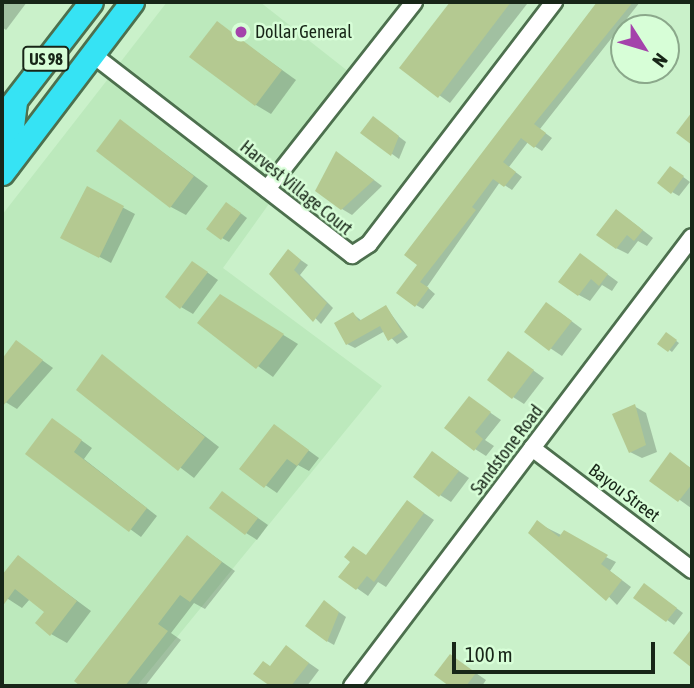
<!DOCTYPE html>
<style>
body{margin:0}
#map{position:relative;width:694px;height:688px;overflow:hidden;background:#caf1ca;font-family:"Asap Condensed",sans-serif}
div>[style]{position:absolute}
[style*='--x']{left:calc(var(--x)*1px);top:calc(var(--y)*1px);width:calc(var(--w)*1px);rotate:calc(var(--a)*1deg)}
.built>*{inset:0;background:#bce9bc}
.shadow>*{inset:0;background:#0003}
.building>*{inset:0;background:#b4c991}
.roads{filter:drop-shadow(2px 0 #4d704e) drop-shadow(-2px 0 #4d704e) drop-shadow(0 2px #4d704e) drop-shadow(0 -2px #4d704e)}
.minor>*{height:16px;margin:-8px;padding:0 8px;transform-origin:8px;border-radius:8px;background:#fff}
.highway>*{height:23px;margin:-11.5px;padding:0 11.5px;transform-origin:11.5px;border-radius:11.5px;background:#36e3f4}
.dots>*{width:19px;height:19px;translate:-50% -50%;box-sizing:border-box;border:4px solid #d7fed7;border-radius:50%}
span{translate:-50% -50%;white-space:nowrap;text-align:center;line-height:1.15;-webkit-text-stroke:5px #d7fed7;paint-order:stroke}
.shield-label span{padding:2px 5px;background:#d7fed7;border:2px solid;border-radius:5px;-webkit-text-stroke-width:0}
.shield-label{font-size:16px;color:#182618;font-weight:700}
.poi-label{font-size:18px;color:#182618}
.left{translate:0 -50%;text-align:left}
.street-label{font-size:18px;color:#182618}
.frame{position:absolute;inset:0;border:4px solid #182618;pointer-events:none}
.north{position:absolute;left:610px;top:14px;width:70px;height:70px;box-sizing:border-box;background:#d7fed7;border:2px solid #8ba88b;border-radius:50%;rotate:127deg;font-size:19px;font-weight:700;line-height:28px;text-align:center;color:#182618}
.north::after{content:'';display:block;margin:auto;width:24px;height:32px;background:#a443ab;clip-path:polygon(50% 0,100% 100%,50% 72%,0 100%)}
.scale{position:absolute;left:452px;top:642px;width:203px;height:32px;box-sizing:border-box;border:4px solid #182618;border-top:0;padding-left:9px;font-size:21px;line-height:24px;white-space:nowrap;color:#182618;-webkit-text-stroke:5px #d7fed7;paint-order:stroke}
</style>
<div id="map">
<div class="built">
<i style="clip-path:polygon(167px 2px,260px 2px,349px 72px,265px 179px,119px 64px)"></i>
<i style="clip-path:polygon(111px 75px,271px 201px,223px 268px,382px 386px,137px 686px,2px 686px,2px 215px)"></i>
</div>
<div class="shadow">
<i style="clip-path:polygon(2px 2px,27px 2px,6px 30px,2px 27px)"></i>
<i style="clip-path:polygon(452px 2px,527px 4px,450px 103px,402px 68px)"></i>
<i style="clip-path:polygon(598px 2px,640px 2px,540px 129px,552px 138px,542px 151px,528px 142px,509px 167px,522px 177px,512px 190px,500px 182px,427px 287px,435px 294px,423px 309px,416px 305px,420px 265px,406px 254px)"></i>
<i style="clip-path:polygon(217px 23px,296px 80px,271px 114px,256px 105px)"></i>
<i style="clip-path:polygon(121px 121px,208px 186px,186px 215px,171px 207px)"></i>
<i style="clip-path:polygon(381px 123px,406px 142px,399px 159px,363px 133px)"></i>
<i style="clip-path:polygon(346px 159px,382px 186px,352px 215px,342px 209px)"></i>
<i style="clip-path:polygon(678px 173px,690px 182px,679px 196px,672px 192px)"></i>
<i style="clip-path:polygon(88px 189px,135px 214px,111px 263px,74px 243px)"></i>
<i style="clip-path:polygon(234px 208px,247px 218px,229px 242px,222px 238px)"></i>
<i style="clip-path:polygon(627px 218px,653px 238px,647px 246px,638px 241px,628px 254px,616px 248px)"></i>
<i style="clip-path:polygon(581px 255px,618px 282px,612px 291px,602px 285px,590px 301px,579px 295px)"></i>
<i style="clip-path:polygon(295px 256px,308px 265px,300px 275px,333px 308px,321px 324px,272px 273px)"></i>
<i style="clip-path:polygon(204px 270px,218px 280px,193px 314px,181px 307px)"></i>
<i style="clip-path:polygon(235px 305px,298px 344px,273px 377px,199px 323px)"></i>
<i style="clip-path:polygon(386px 307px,408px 337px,397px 344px,385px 331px,355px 348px,347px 344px,353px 314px,362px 321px)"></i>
<i style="clip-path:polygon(558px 311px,582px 329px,562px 356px,526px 332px)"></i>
<i style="clip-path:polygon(667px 334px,679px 343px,672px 352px,660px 343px)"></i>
<i style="clip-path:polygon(17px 342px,53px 368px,17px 409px,2px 400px,2px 361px)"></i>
<i style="clip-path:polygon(509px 353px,544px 378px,524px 404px,513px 397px)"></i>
<i style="clip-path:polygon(103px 357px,219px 447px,194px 478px,78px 389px)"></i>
<i style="clip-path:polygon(469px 398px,501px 420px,485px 440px,494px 446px,486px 456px,475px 449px)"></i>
<i style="clip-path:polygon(634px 406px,646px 413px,657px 452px,642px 458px,630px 452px)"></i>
<i style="clip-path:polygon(53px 420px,92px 448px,84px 459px,157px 516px,141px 537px,27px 454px)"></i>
<i style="clip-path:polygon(275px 426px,319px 458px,309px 471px,298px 465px,277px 493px,242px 469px)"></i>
<i style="clip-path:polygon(433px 453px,469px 478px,451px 502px,440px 495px)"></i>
<i style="clip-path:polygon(671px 455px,692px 469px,691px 508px,652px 480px)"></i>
<i style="clip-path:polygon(222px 493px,268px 525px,257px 540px,246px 533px)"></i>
<i style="clip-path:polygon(408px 502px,434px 520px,386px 587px,378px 582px,368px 596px,341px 577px,367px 556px)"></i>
<i style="clip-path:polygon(537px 523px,616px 562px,610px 571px,631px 587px,617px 605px)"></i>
<i style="clip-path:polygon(187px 537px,235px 571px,205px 609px,194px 603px,171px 633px,181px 640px,145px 686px,83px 686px,77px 681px)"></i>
<i style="clip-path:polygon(18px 557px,91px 611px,67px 643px,51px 634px,46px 612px,30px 599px,22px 608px,2px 595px,2px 578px)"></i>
<i style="clip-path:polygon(652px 590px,683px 613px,674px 625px,636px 597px)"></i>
<i style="clip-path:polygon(332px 607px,346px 617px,334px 645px,327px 641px)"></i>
<i style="clip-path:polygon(286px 647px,319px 670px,307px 686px,273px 686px,256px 673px,271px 668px)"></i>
<i style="clip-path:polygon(451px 656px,486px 680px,482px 686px,446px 686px)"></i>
</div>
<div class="building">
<i style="clip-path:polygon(450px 2px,511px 2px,438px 98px,399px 68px)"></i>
<i style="clip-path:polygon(597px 2px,633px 2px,534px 124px,546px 133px,534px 148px,521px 138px,503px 162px,516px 172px,504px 187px,493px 179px,472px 207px,476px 210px,420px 282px,429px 288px,415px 307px,396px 293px,417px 265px,404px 255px)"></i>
<i style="clip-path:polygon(217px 21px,282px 70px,255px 106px,189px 57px)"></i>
<i style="clip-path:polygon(692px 112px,692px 145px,676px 133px)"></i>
<i style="clip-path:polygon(373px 116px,399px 136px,391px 156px,360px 133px)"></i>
<i style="clip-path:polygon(120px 119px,194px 176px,170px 208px,96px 151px)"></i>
<i style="clip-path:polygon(336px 151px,374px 180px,341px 210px,315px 191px)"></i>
<i style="clip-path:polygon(670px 166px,684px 176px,671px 194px,657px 183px)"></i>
<i style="clip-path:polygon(87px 186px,124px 206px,99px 258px,60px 238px)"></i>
<i style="clip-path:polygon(226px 202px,241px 213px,221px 240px,206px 229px)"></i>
<i style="clip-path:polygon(616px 209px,643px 230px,634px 241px,627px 235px,616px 249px,596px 235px)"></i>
<i style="clip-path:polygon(288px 249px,301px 260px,294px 270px,327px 303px,313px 322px,269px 274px)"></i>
<i style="clip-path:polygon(580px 253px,608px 274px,599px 286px,591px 279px,578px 296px,558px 282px)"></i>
<i style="clip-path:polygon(192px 261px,208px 272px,180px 309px,165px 297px)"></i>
<i style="clip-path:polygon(220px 294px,284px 334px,256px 369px,197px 323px)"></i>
<i style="clip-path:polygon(546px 302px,572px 321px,549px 351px,524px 332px)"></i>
<i style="clip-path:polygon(386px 305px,402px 332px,388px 341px,380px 326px,346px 345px,334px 323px,353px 312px,359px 321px)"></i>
<i style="clip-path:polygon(666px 332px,677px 340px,668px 352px,657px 344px)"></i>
<i style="clip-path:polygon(16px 340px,43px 360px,2px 407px,2px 359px)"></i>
<i style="clip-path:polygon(508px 351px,534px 370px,512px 399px,487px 380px)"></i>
<i style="clip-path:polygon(102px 354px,205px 437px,178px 471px,76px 390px)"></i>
<i style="clip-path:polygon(469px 396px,491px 412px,475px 432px,483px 439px,474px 451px,444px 428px)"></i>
<i style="clip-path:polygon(635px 404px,646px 445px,629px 453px,612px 414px)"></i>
<i style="clip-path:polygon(52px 418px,82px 440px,74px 452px,147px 508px,129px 532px,25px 454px)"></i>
<i style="clip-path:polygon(274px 424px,309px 450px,297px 466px,287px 459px,264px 488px,239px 469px)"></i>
<i style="clip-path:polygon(432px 451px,459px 471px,439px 497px,413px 477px)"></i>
<i style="clip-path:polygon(670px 452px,692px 469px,692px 484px,678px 502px,649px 481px)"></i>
<i style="clip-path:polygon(222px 491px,258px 518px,245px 535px,209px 508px)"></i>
<i style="clip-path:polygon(407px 500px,424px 513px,374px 582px,367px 576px,356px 590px,338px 577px,350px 562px,344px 557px,353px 546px,366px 555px)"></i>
<i style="clip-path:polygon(537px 520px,559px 537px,564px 530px,608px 555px,601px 564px,622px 580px,606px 601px,528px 533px)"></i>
<i style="clip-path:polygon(187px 535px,222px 562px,190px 602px,180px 595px,158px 624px,168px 631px,125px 686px,80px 686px,74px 681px)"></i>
<i style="clip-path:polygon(18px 555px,77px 601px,50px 636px,35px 623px,44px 612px,15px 589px,2px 607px,2px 575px)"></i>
<i style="clip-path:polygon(644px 583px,677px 608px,666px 622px,633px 598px)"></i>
<i style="clip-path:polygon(324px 600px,339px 612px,327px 642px,305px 626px)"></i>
<i style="clip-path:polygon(692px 628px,692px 668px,673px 653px)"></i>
<i style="clip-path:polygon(286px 645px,309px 663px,291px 686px,270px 686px,253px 674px,263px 661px,270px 666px)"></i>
<i style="clip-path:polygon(450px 654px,476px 673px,466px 686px,449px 686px,434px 675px)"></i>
</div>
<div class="roads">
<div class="minor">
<i style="--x:92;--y:54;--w:329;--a:37.7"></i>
<i style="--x:352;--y:255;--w:20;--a:-33"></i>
<i style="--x:369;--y:244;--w:305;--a:-52.6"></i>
<i style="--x:267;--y:189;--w:238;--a:-51.8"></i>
<i style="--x:532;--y:448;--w:201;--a:37.3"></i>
<i style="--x:352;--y:686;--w:563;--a:-52.87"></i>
</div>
<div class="highway">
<i style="--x:2;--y:117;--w:145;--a:-52.3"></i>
<i style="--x:7;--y:166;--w:64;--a:-82.9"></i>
<i style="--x:2;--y:173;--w:215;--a:-52.8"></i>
</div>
</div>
<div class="dots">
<i style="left:241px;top:32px;background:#a443ab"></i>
</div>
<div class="shield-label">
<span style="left:46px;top:59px">US 98</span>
</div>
<div class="poi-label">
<span class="left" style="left:255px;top:32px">Dollar General</span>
</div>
<div class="street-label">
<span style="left:296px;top:188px;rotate:39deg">Harvest Village Court</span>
<span style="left:507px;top:450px;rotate:-53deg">Sandstone Road</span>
<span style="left:624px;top:493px;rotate:37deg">Bayou Street</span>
</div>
<div class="frame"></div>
<div class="north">N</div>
<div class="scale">100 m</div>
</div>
